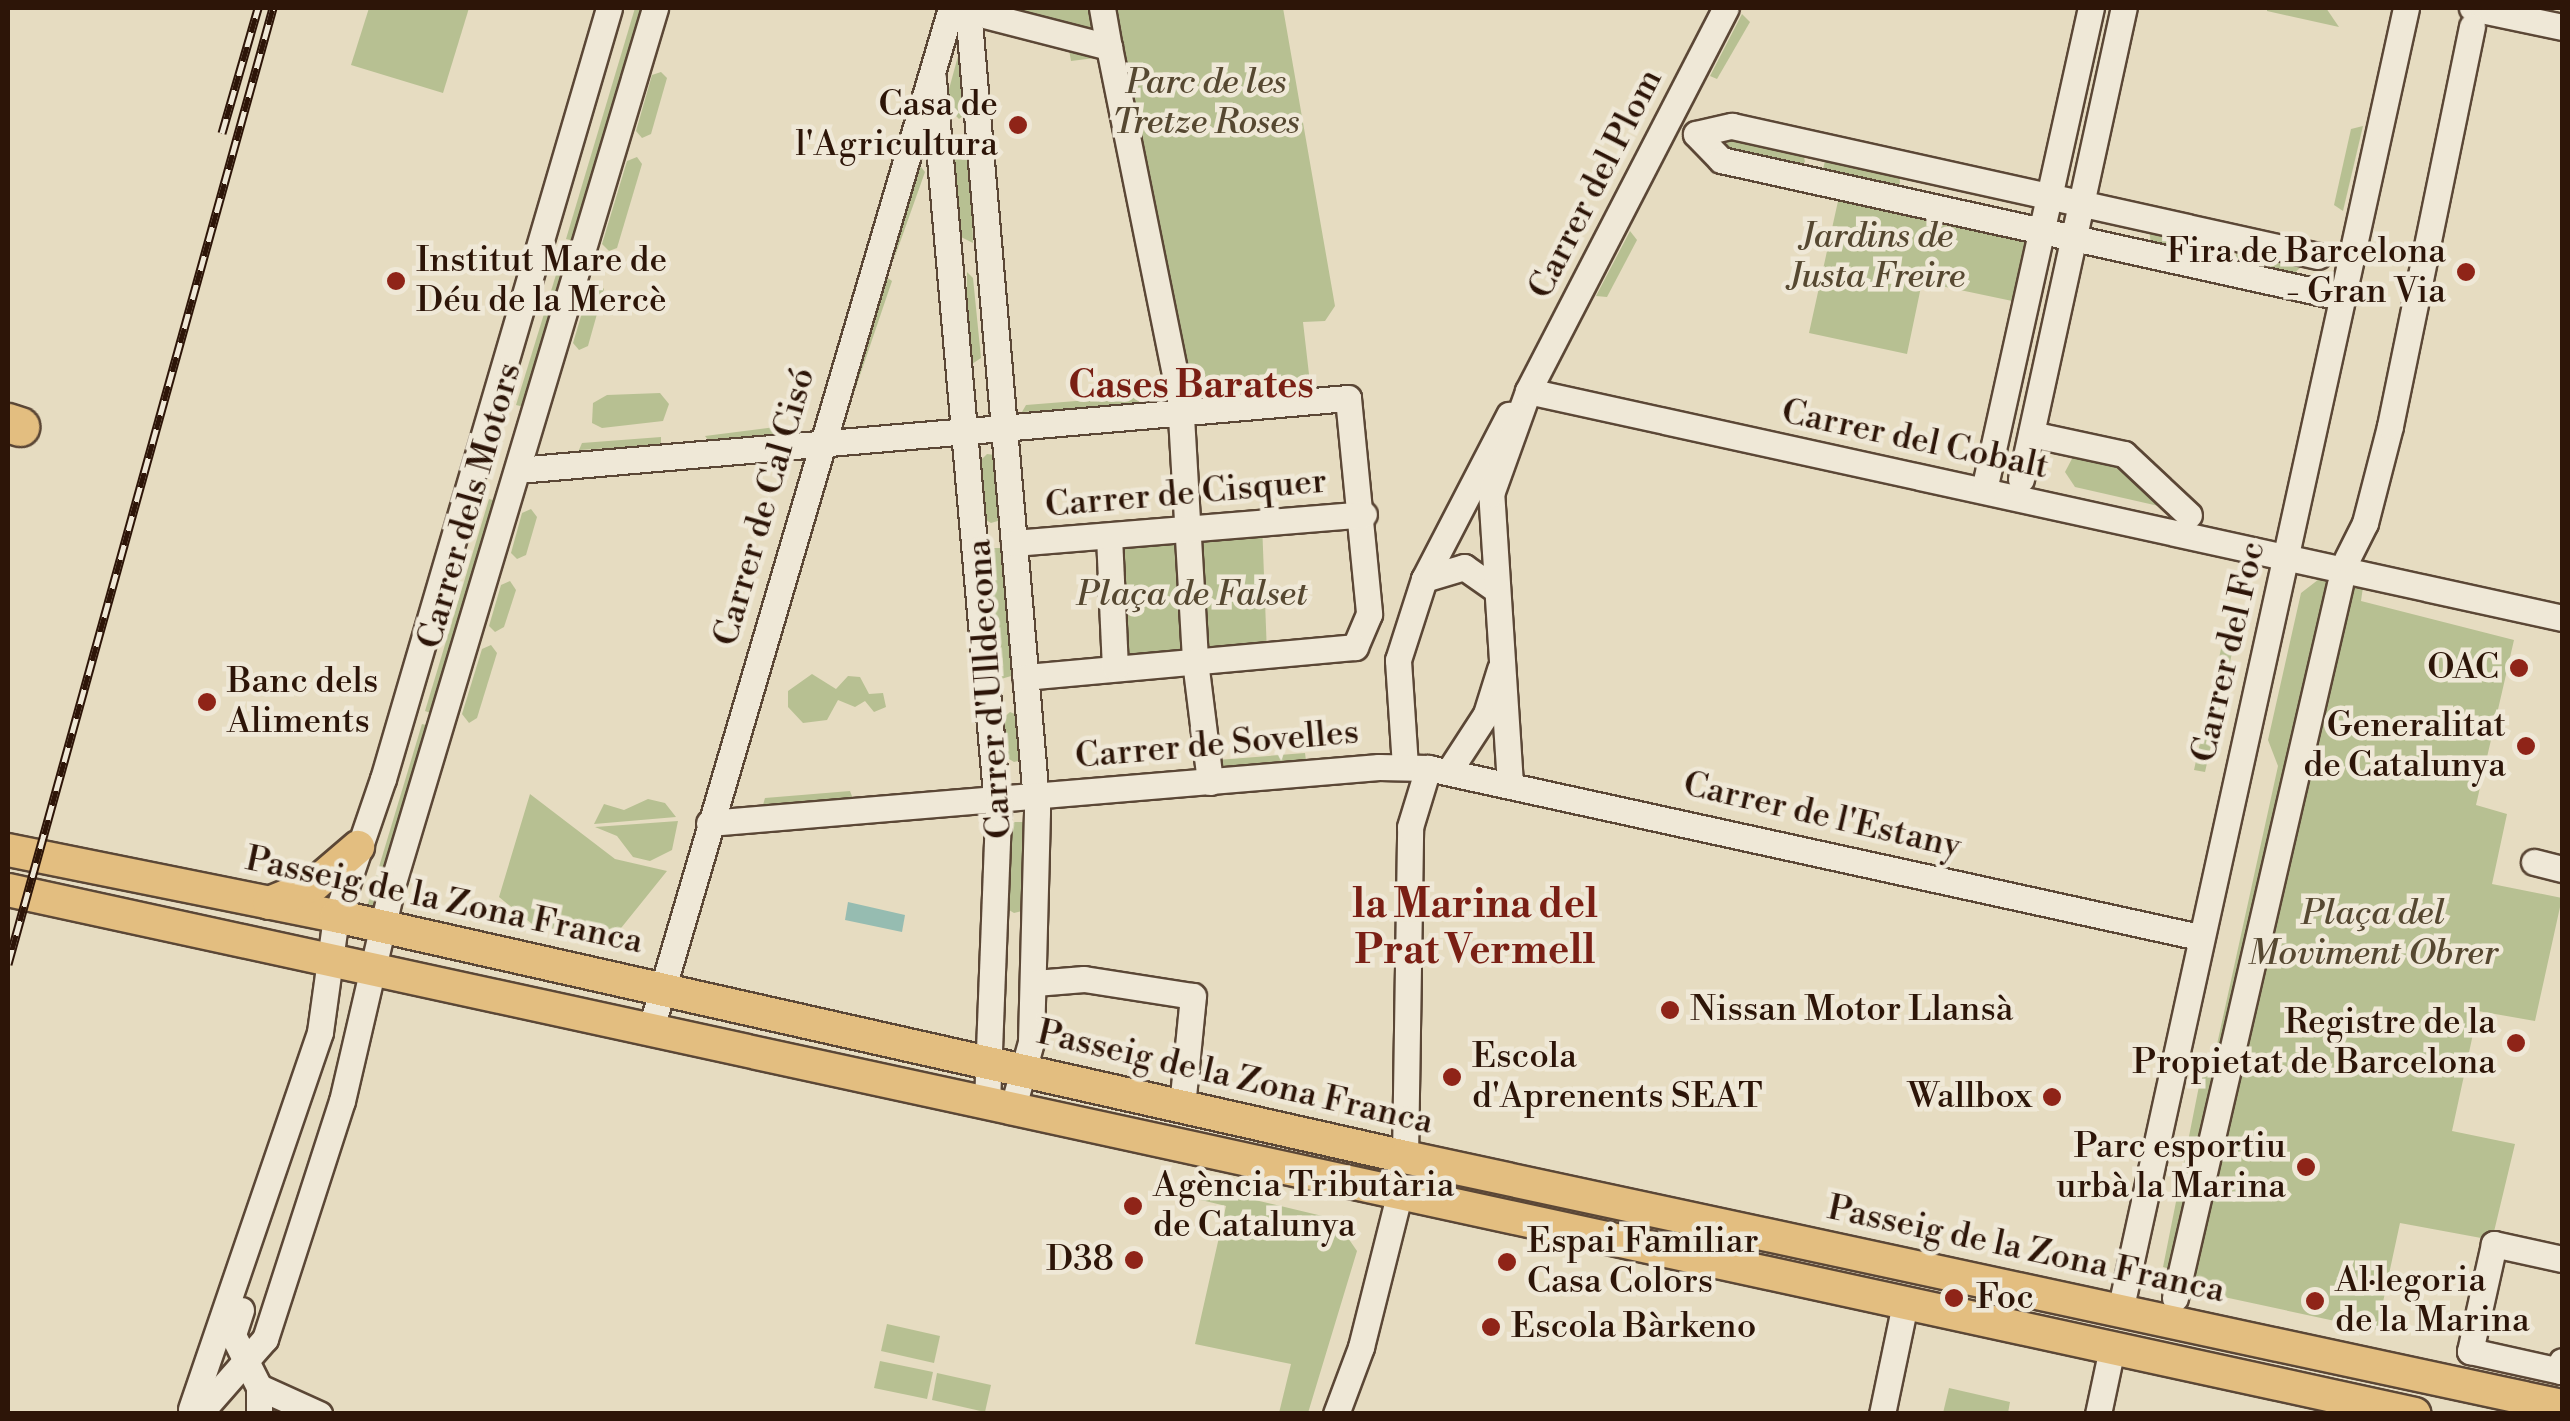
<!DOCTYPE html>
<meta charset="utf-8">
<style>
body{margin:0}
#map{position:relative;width:2570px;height:1421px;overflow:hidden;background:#e6dcc1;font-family:"Libre Bodoni",serif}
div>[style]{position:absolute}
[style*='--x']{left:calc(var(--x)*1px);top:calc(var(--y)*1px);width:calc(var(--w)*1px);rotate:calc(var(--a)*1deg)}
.green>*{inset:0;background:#b7c092}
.water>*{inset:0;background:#96bcb1}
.roads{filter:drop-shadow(2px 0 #5b4736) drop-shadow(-2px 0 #5b4736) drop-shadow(0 2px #5b4736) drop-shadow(0 -2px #5b4736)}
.minor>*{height:25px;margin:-12.5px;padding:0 12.5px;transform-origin:12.5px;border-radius:12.5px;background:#efe8d7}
.major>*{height:32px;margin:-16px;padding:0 16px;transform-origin:16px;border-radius:16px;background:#e3be80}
.highway>*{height:38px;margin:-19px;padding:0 19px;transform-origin:19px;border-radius:19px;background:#e3be80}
.rail>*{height:9px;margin-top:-4.5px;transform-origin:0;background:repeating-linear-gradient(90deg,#efe8d7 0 15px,#2d1508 0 30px);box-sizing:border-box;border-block:2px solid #2d1508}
.dots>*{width:28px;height:28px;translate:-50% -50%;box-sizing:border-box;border:5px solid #efe8d7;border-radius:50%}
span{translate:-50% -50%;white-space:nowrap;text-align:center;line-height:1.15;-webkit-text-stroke:9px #efe8d7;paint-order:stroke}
.park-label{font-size:35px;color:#564831;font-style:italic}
.poi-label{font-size:35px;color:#2d1508}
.right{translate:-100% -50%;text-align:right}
.left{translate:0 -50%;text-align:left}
.street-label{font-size:35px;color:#2d1508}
.neighbourhood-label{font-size:38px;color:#7a1f14;font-weight:700}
.quarter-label{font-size:40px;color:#7a1f14;font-weight:700}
.frame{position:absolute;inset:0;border:10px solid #2d1508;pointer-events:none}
</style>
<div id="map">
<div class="green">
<i style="clip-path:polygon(369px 8px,469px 8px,443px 93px,351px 65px)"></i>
<i style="clip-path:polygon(635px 8px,643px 8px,574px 241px,566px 239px)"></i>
<i style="clip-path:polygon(996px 8px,1283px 8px,1335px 306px,1325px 321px,1303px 322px,1310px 383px,1169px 396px,1103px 57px,1071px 61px,1067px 38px)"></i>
<i style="clip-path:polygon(2267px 8px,2326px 8px,2339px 27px,2267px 11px)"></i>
<i style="clip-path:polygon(1742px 14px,1750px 22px,1717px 79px,1710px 76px)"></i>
<i style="clip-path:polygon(961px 45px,968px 112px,959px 119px,945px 104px)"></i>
<i style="clip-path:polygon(661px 72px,667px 78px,651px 134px,642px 138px,636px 131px,652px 75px)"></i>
<i style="clip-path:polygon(2363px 126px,2343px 211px,2334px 205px,2351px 129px)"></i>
<i style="clip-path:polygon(1730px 136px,1803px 152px,1805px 162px,1795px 171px,1725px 148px)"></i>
<i style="clip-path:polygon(963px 144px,970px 148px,973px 243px,955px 234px,950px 156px)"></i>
<i style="clip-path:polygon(637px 157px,642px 164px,617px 248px,609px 251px,602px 244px,627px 161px)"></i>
<i style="clip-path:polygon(1826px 157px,1899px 172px,1900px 183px,1897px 188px,1822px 173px)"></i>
<i style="clip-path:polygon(921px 167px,925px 172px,893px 262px,916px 170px)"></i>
<i style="clip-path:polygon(1840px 192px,2033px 234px,2017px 302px,1922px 282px,1907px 354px,1809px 333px)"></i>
<i style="clip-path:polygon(2149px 229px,2212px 245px,2212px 249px,2203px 256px,2151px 244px)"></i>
<i style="clip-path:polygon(1630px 231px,1637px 240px,1607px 297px,1596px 296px)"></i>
<i style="clip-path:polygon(2237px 248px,2300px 265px,2300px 268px,2291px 276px,2235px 261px)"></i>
<i style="clip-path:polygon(563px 252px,570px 254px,524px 407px,516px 405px)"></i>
<i style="clip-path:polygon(967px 272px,973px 278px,981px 358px,972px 364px,967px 358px)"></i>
<i style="clip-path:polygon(885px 276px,892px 281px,853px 396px,850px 391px)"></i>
<i style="clip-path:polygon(598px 283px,604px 289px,588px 346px,579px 350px,573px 343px,590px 286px)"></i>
<i style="clip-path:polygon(660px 393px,669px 404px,663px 421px,602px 428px,592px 423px,593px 403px,607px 395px)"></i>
<i style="clip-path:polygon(1139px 396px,1139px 405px,1022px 412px,1026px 405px)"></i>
<i style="clip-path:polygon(783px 426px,786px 435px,709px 441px,705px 436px)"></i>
<i style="clip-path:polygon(661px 437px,661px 445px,579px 450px,582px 443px)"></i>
<i style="clip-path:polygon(2075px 453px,2118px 458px,2163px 507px,2075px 487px,2065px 472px)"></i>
<i style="clip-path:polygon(987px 454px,995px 455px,1001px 520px,991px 523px,984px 519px,974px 467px)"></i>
<i style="clip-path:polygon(489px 499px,497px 501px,433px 714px,425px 711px)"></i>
<i style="clip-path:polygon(531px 509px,537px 517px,526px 555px,517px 559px,511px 553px,522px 513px)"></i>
<i style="clip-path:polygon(1262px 523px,1267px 654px,1125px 667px,1117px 535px)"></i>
<i style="clip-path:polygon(991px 548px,1002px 548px,1018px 674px,1001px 679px,994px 677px,984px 554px)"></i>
<i style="clip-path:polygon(2323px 576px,2363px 587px,2361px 601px,2514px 640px,2476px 805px,2507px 814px,2492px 884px,2562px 898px,2535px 1021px,2478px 1011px,2452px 1131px,2515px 1144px,2492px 1240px,2400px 1223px,2377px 1330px,2182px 1288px,2184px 1273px,2163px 1267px,2202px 1071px,2216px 1049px,2278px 766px,2268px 740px,2301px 593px)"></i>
<i style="clip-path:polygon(510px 581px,516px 590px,504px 627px,495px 632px,489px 626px,501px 585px)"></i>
<i style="clip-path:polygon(2223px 640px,2232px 653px,2205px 772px,2194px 770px)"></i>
<i style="clip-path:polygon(491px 645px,497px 653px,477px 718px,469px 723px,462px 714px,482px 649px)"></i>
<i style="clip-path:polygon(812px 674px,836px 689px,848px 676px,860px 677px,869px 694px,883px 693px,886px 707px,874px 712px,865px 701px,855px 707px,838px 700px,827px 720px,803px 723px,788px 707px,788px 691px)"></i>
<i style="clip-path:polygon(1010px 712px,1017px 715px,1022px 760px,1014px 762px,1001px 754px,999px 722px)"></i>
<i style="clip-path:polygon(422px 724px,430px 726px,373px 913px,366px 910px)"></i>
<i style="clip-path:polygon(1305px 753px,1306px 761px,1218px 769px,1217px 760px)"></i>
<i style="clip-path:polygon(850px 791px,853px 799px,763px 805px,765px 798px)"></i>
<i style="clip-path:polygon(530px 794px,615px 859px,667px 871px,609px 943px,532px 924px,499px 897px)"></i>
<i style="clip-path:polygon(648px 799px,665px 803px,676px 817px,594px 824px,604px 804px,624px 810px)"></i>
<i style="clip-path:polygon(678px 821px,672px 850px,650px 861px,633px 857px,617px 836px,595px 827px)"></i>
<i style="clip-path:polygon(1015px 822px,1025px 822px,1022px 911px,1014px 913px,1004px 907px,1008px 826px)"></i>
<i style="clip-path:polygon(1204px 1188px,1335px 1219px,1357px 1251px,1308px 1413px,1279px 1413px,1291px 1364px,1195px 1344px,1226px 1206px,1201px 1200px)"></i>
<i style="clip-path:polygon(887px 1324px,940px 1336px,934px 1363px,881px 1351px)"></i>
<i style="clip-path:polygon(880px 1361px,933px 1372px,927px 1399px,874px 1388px)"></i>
<i style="clip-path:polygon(937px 1373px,991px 1385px,985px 1412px,932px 1400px)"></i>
<i style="clip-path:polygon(1949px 1388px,2010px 1402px,2008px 1413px,1943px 1413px)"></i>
</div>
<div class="water">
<i style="clip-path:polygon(848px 902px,905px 915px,902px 932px,845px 920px)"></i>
</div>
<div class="roads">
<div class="minor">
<i style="--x:957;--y:8;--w:157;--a:14.4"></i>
<i style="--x:1109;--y:47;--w:359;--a:78.6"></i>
<i style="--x:1180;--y:399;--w:262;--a:86.7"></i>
<i style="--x:1195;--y:661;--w:122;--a:82.9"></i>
<i style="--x:1102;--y:8;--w:40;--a:80"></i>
<i style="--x:2472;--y:8;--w:92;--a:11.9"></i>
<i style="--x:968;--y:10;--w:805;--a:85.08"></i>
<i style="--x:1037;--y:812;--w:230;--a:91.5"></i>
<i style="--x:1031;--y:1042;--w:67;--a:105.5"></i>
<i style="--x:933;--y:79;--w:740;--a:84.96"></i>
<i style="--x:998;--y:816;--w:285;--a:92.2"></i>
<i style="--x:1696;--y:134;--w:36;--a:46"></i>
<i style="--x:1721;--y:160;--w:635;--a:12.46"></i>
<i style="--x:1696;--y:134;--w:37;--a:-13"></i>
<i style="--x:1732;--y:126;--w:600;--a:12.51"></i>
<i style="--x:1528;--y:391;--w:1059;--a:12.38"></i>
<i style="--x:2031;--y:434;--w:95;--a:12.1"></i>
<i style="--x:2124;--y:454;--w:89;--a:43.2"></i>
<i style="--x:518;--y:470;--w:833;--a:-4.96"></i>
<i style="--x:1348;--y:398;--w:217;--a:84.4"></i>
<i style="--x:1369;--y:614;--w:36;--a:113"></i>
<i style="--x:1355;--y:647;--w:331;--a:174.8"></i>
<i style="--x:2021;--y:479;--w:482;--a:-77.7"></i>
<i style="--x:1984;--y:490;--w:494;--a:-77.5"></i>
<i style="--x:1109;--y:536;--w:132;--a:87.4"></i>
<i style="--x:1014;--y:543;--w:351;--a:-4.7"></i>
<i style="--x:2347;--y:559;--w:40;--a:-63.4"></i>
<i style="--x:2365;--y:523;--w:100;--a:-75.5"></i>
<i style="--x:2390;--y:426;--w:408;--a:-78.4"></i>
<i style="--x:1424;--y:579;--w:185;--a:-62.6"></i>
<i style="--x:1405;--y:766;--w:106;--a:-93.8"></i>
<i style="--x:1398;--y:660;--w:85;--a:-72.2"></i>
<i style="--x:1424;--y:579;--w:42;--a:-16.7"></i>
<i style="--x:1464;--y:567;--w:40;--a:34.9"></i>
<i style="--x:1449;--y:771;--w:68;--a:-57"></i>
<i style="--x:1486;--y:714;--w:47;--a:-72.7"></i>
<i style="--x:1510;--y:784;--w:291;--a:-93.7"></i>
<i style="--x:1491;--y:494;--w:109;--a:-70.2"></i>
<i style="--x:1528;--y:391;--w:431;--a:-62.7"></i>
<i style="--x:709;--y:823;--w:672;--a:-4.78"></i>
<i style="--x:1379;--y:767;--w:49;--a:1.2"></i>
<i style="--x:1428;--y:768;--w:789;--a:12.36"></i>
<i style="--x:2534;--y:862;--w:29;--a:14"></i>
<i style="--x:1035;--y:983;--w:49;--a:-4.7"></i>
<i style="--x:1084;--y:979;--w:110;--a:8.9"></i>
<i style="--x:1193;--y:996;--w:101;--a:95.7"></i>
<i style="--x:651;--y:1028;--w:1063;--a:-73.61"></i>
<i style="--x:1405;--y:1157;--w:330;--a:-89.1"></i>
<i style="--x:1410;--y:827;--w:62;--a:-73"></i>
<i style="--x:2562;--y:1259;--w:70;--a:-167.6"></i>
<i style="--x:2494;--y:1244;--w:110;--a:102.6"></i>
<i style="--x:2470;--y:1351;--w:92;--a:12.5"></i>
<i style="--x:2560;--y:1371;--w:10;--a:-79"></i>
<i style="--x:2175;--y:1298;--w:733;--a:-76.99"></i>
<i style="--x:241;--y:1310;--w:26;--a:108"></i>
<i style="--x:233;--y:1335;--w:58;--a:63.4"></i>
<i style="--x:259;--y:1387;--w:66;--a:24.2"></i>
<i style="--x:2120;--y:1311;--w:1334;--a:-77.62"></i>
<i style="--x:191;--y:1409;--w:398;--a:-71.1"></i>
<i style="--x:320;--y:1032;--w:117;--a:-82.1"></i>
<i style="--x:336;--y:916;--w:145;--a:-71.1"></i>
<i style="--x:383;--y:779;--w:803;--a:-73.66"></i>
<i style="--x:199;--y:1414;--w:100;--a:-48.7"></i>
<i style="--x:265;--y:1339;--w:250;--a:-72.1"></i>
<i style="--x:342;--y:1101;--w:221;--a:-76.9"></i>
<i style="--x:392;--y:886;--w:917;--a:-73.32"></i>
<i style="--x:259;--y:1414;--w:27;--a:-90"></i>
<i style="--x:1336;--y:1414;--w:72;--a:-69.5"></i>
<i style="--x:1361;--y:1347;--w:160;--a:-75.9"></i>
<i style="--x:1882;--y:1414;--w:112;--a:-78.2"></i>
<i style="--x:2098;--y:1414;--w:67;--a:-78"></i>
</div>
<div class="major">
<i style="--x:8;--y:850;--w:335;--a:11.4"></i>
<i style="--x:336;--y:916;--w:1096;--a:12.7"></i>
<i style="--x:1405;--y:1157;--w:1183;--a:12.15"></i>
<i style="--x:8;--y:890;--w:2463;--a:12.28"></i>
<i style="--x:269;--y:903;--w:50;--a:-22.4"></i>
<i style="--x:315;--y:884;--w:57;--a:-40.7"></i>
</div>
<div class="highway">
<i style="--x:8;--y:423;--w:13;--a:18"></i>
</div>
</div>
<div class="rail">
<i style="--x:222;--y:133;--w:130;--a:-73.9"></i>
<i style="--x:8;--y:964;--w:992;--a:-74.51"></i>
</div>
<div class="dots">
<i style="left:1018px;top:125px;background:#8f2418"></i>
<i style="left:2466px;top:272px;background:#8f2418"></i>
<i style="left:396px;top:281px;background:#8f2418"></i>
<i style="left:2519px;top:668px;background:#8f2418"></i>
<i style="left:207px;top:702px;background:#8f2418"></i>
<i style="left:2526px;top:746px;background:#8f2418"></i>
<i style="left:1670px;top:1010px;background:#8f2418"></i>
<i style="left:2516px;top:1043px;background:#8f2418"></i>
<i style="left:1452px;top:1077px;background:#8f2418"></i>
<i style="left:2052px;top:1097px;background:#8f2418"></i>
<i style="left:2306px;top:1167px;background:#8f2418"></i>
<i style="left:1133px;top:1206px;background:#8f2418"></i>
<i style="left:1134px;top:1260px;background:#8f2418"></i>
<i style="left:1507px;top:1262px;background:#8f2418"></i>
<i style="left:1954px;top:1298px;background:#8f2418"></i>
<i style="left:2315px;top:1301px;background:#8f2418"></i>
<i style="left:1491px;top:1327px;background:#8f2418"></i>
</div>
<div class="park-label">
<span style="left:1206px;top:103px">Parc de les<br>Tretze Roses</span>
<span style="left:1877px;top:257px">Jardins de<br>Justa Freire</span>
<span style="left:1192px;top:595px">Plaça de Falset</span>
<span style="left:2373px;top:934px">Plaça del<br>Moviment Obrer</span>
</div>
<div class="poi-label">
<span class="right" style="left:998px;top:125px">Casa de<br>l'Agricultura</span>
<span class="right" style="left:2446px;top:272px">Fira de Barcelona<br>- Gran Via</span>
<span class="left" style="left:416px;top:281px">Institut Mare de<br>Déu de la Mercè</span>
<span class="right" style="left:2499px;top:668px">OAC</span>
<span class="left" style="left:227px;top:702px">Banc dels<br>Aliments</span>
<span class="right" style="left:2506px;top:746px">Generalitat<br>de Catalunya</span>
<span class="left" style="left:1690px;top:1010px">Nissan Motor Llansà</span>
<span class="right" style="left:2496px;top:1043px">Registre de la<br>Propietat de Barcelona</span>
<span class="left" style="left:1472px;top:1077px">Escola<br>d'Aprenents SEAT</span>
<span class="right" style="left:2032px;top:1097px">Wallbox</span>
<span class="right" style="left:2286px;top:1167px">Parc esportiu<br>urbà la Marina</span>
<span class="left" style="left:1153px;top:1206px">Agència Tributària<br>de Catalunya</span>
<span class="left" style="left:1527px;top:1262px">Espai Familiar<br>Casa Colors</span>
<span class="right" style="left:1114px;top:1260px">D38</span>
<span class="left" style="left:2335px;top:1301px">Al·legoria<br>de la Marina</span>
<span class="left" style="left:1976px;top:1298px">Foc</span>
<span class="left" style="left:1511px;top:1327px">Escola Bàrkeno</span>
</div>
<div class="street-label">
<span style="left:1596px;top:184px;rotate:-63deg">Carrer del Plom</span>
<span style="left:1915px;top:440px;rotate:12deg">Carrer del Cobalt</span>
<span style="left:1186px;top:494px;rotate:-5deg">Carrer de Cisquer</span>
<span style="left:470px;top:506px;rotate:-74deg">Carrer dels Motors</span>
<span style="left:765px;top:507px;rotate:-74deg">Carrer de Cal Cisó</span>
<span style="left:2229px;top:652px;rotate:-77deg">Carrer del Foc</span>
<span style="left:990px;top:689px;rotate:-94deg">Carrer d'Ulldecona</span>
<span style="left:1217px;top:745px;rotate:-5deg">Carrer de Sovelles</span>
<span style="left:1822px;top:816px;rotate:13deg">Carrer de l'Estany</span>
<span style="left:444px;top:901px;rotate:12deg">Passeig de la Zona Franca</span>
<span style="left:1235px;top:1078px;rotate:13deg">Passeig de la Zona Franca</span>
<span style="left:2026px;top:1250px;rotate:12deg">Passeig de la Zona Franca</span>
</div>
<div class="neighbourhood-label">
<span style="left:1191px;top:386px">Cases Barates</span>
</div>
<div class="quarter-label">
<span style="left:1475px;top:928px">la Marina del<br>Prat Vermell</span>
</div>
<div class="frame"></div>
</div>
